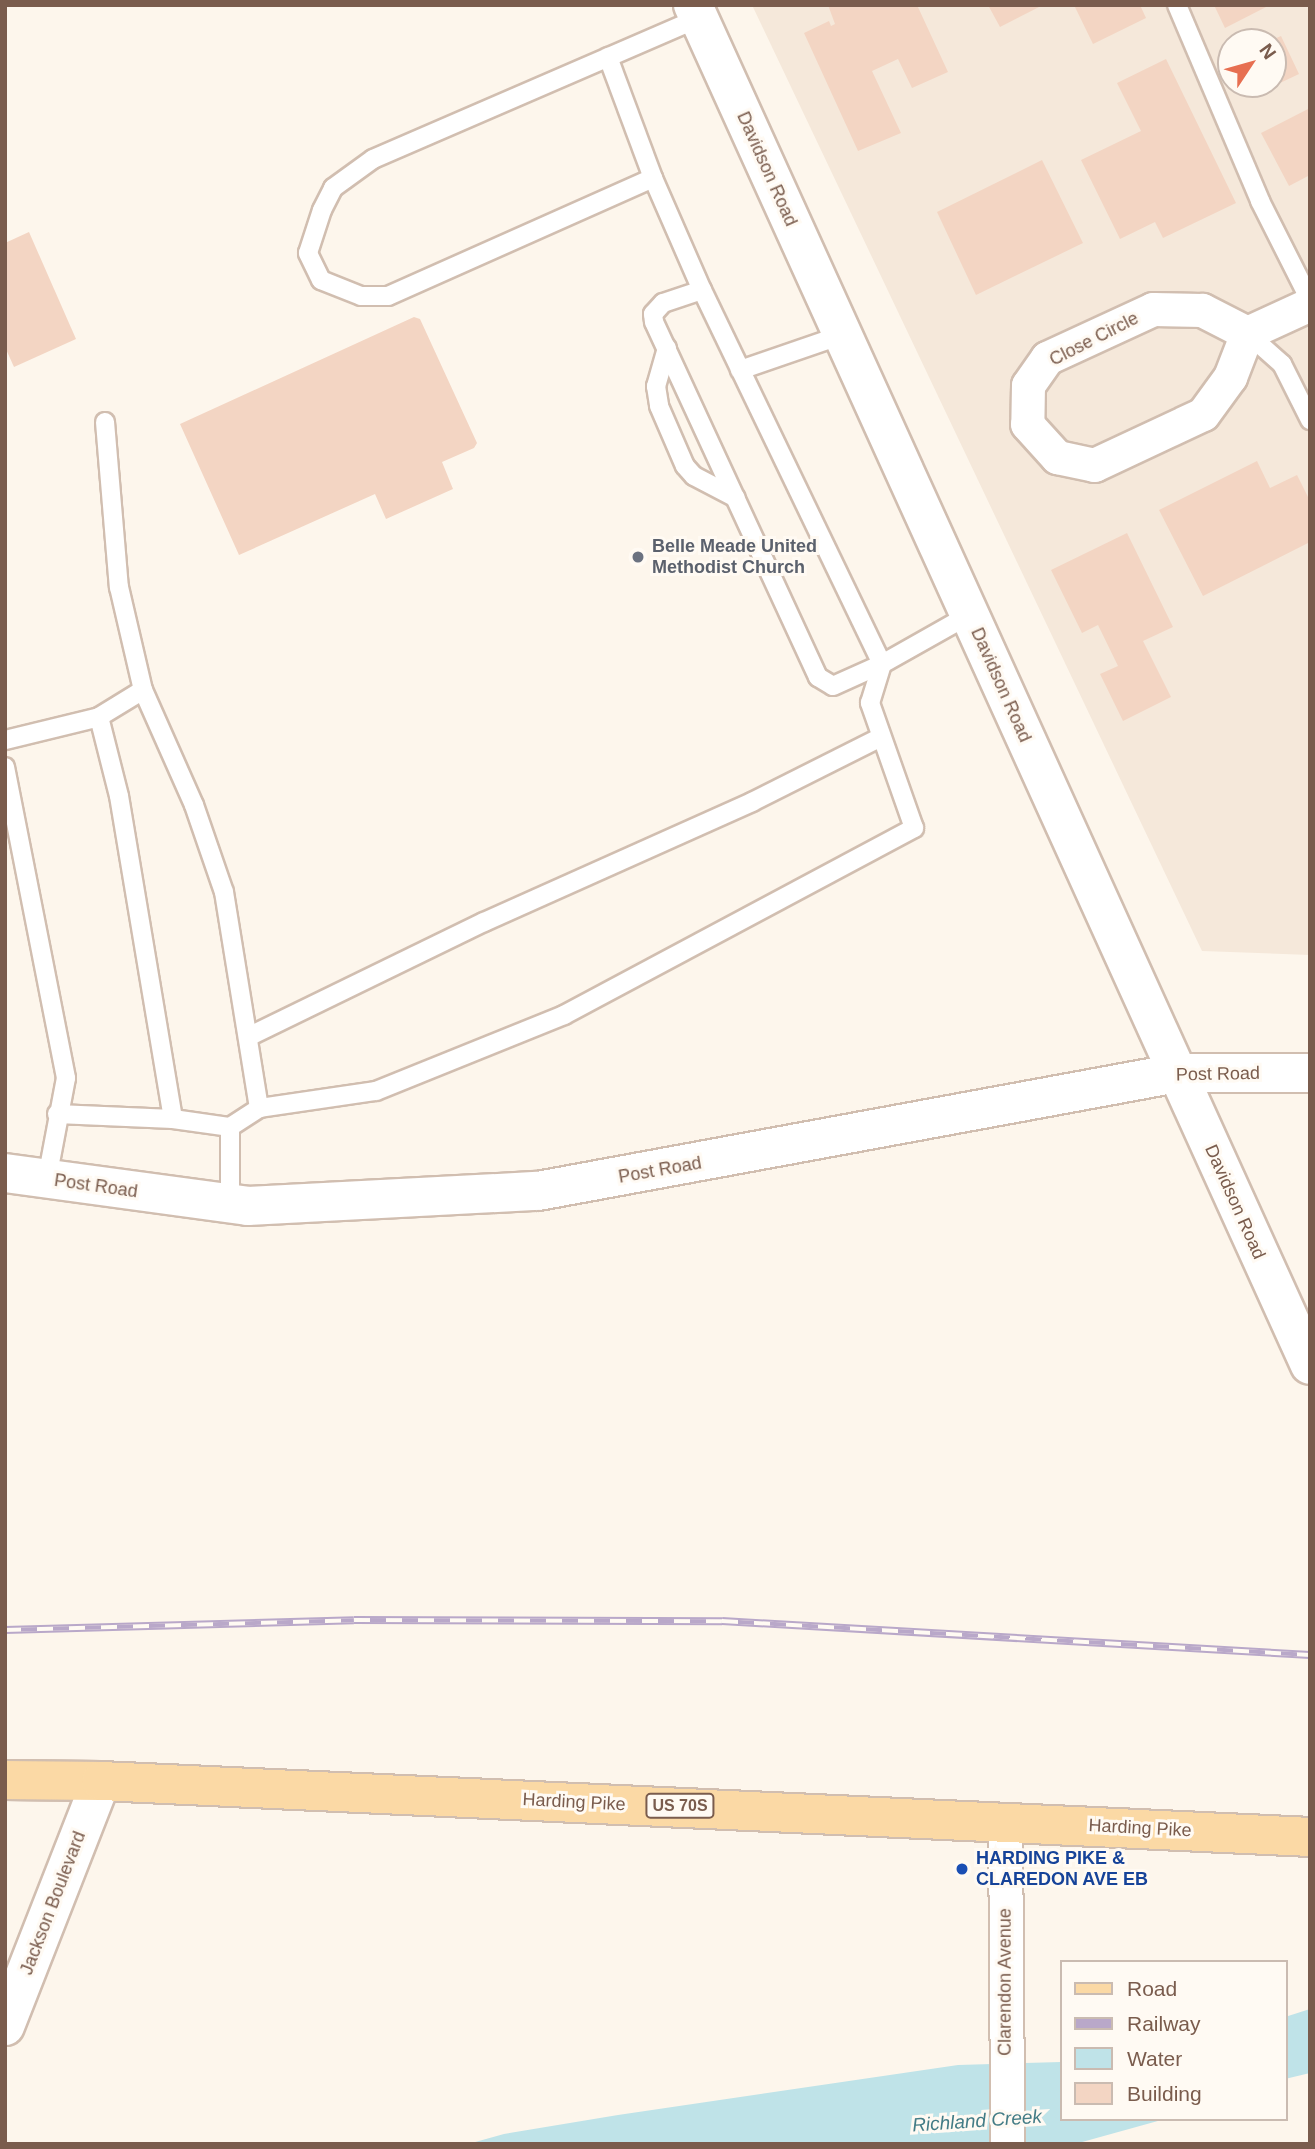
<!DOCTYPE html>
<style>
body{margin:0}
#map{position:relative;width:1315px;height:2149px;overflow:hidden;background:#fdf6ec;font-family:Helvetica,sans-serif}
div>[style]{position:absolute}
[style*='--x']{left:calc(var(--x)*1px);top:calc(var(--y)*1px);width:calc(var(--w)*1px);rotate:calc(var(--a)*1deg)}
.residential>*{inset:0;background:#f5e8da}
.water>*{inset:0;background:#bfe3e8}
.building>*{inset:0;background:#f3d5c3}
.roads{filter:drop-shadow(2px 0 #d1beb0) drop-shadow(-2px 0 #d1beb0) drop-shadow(0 2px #d1beb0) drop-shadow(0 -2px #d1beb0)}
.service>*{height:18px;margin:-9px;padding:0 9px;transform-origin:9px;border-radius:9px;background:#fff}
.minor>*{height:33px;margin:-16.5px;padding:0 16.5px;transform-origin:16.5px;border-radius:16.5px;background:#fff}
.tertiary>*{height:38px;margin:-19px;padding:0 19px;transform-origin:19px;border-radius:19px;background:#fff}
.primary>*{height:38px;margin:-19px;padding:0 19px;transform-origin:19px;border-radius:19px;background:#fbd9a5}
.rail>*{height:8px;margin-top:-4px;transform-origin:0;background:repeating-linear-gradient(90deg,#fffaf3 0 16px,#b9a8c9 0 32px);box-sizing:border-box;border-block:2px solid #b9a8c9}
.dots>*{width:19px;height:19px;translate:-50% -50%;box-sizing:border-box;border:4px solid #fffaf3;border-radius:50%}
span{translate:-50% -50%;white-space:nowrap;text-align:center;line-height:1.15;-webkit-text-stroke:6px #fffaf3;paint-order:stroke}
.shield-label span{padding:2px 5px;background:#fffaf3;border:2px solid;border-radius:5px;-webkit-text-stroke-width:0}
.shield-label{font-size:16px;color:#7a5c4d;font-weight:700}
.street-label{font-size:18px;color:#7a5c4d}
.worship-label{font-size:18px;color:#5b616d;font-weight:700}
.left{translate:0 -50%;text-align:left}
.transit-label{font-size:18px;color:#164399;font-weight:700}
.water-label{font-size:19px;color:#437c86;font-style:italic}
.frame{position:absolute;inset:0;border:7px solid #7a5c4d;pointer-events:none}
.legend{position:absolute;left:1060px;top:1960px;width:228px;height:161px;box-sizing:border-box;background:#fffaf3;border:2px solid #cabbb1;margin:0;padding:9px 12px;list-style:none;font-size:21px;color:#7a5c4d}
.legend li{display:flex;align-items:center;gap:14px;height:35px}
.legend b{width:35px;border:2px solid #cabbb1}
.north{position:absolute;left:1217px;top:28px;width:70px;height:70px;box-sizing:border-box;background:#fffaf3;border:2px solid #cabbb1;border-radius:50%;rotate:54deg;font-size:19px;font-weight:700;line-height:28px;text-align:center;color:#7a5c4d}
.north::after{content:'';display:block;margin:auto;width:24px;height:32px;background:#e76f51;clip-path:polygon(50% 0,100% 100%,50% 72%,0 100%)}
</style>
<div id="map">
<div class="residential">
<i style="clip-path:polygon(evenodd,752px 5px,1310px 5px,1310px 955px,1202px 951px,752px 5px,1231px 42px,1273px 42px,1273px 84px,1231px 84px,1231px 42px)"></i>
</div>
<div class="water">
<i style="clip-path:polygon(1310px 2009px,1310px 2073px,1285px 2079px,1285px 2017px)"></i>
<i style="clip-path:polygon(1061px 2062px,1061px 2119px,1165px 2119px,1075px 2144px,468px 2144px,504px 2134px,618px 2115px,958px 2065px)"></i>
</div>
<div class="building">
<i style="clip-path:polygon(828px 5px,917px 5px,948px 72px,912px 88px,898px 59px,872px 71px,901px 133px,858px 151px,804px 33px,829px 21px,831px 26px,835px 24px)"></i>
<i style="clip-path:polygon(988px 5px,1043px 5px,1000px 27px)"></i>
<i style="clip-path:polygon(1074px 5px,1140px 5px,1146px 18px,1093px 44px)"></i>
<i style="clip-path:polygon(1214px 5px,1270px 5px,1225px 28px)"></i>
<i style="clip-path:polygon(1281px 36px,1299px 74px,1255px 95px,1250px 84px,1273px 84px,1273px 42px,1267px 42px)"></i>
<i style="clip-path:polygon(1166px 59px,1236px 203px,1163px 238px,1155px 222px,1120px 239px,1081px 160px,1141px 131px,1117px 83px)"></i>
<i style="clip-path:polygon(1310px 108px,1310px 175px,1289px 186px,1261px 133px)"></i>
<i style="clip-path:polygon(1042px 160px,1083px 243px,976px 295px,937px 212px)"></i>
<i style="clip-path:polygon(29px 232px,76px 339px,14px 367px,5px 347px,5px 243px)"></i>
<i style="clip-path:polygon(414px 317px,420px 319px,477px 443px,474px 448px,442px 462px,453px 489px,386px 519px,375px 494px,239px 555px,180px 424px)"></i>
<i style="clip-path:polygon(1257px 461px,1270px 488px,1297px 475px,1310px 501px,1310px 542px,1203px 596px,1159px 510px)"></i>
<i style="clip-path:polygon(1127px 533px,1173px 627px,1143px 641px,1171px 697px,1123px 721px,1100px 674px,1118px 666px,1098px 625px,1082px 633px,1051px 570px)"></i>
</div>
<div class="roads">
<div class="service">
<i style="--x:1177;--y:5;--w:213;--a:67"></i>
<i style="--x:1260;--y:201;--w:111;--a:63.2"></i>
<i style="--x:608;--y:57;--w:129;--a:69.6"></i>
<i style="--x:653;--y:178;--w:122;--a:66.4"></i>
<i style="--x:653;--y:178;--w:290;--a:156"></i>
<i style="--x:388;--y:296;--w:27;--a:180"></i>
<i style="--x:361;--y:296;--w:43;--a:-158.2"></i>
<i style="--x:321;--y:280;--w:30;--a:-116"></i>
<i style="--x:308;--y:253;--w:45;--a:-72"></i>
<i style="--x:322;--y:210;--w:25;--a:-63"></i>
<i style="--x:333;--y:188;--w:49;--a:-35.9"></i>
<i style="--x:373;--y:159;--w:355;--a:-23.4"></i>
<i style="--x:1247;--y:333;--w:47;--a:41.5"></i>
<i style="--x:1282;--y:364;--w:63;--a:63.4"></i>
<i style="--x:667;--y:348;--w:40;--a:106"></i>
<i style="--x:656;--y:386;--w:20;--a:81"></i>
<i style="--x:659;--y:406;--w:65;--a:66.6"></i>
<i style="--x:685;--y:466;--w:13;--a:48"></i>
<i style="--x:694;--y:476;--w:47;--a:27.6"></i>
<i style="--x:740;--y:370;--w:108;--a:-18.9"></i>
<i style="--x:105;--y:422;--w:166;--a:85.2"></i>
<i style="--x:119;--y:587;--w:106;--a:76.9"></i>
<i style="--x:143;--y:690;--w:126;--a:66.1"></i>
<i style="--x:194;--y:805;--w:92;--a:71"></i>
<i style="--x:224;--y:892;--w:219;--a:80.8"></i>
<i style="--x:143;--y:690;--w:52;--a:148.5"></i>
<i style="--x:99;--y:717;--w:81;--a:75.8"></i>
<i style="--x:119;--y:796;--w:327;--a:80.5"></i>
<i style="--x:5;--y:740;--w:97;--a:-13.7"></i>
<i style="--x:5;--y:767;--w:317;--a:78.9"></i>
<i style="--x:66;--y:1078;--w:103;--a:100.7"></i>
<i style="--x:250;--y:1036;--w:260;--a:-26"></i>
<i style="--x:484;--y:922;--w:294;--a:-24.1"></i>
<i style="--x:752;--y:802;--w:144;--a:-26.7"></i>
<i style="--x:57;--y:1114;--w:116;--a:2.5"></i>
<i style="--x:173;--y:1119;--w:58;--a:8"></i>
<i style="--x:230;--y:1203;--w:76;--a:-90"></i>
<i style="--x:230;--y:1127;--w:35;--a:-33"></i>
<i style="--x:259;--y:1108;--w:118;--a:-8.3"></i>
<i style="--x:376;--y:1091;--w:203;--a:-22"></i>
<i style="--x:564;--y:1015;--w:397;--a:-28.1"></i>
<i style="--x:914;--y:828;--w:133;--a:-109.4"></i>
<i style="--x:870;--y:703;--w:41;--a:-72.9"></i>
<i style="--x:882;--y:664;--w:415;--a:-115.7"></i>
<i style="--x:702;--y:290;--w:41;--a:161.6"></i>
<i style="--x:663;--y:303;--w:15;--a:132"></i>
<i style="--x:653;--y:314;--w:8;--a:83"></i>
<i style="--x:654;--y:322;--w:391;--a:65.2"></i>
<i style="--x:818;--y:677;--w:17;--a:31"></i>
<i style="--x:833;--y:686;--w:54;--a:-24.2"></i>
<i style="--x:882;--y:664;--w:100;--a:-29.4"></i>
</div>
<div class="minor">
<i style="--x:1247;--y:333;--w:51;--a:-152.9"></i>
<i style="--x:1202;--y:310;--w:49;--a:-178.8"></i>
<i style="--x:1153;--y:309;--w:117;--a:155.2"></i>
<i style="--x:1047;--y:358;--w:33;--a:125"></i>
<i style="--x:1028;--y:385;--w:39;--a:91"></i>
<i style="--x:1027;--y:424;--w:45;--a:47.7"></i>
<i style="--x:1057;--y:457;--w:38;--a:12"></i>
<i style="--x:1094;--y:465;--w:120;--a:-25.1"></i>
<i style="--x:1203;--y:414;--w:46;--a:-53.9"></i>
<i style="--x:1230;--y:377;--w:47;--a:-68.9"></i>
<i style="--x:1247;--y:333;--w:69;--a:-24.7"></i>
<i style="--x:1005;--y:1821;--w:323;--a:89.6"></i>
</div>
<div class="tertiary">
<i style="--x:693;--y:5;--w:1493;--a:65.6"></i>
<i style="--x:5;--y:1173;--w:245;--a:7.7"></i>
<i style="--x:248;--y:1206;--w:290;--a:-3"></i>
<i style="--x:538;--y:1191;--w:650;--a:-10.46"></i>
<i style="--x:1177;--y:1073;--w:133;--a:0"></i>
<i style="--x:5;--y:2026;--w:263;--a:-68.6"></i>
</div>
<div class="primary">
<i style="--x:5;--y:1780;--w:96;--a:0.6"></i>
<i style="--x:101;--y:1781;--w:1210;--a:2.65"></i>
</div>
</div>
<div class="rail">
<i style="--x:5;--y:1630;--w:349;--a:-1.6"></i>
<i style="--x:354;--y:1620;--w:368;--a:0.2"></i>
<i style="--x:722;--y:1621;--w:589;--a:3.31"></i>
</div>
<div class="dots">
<i style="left:638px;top:557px;background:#6b7280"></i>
<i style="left:962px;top:1869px;background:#1a4fb4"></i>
</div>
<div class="shield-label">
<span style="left:680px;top:1806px">US 70S</span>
</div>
<div class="street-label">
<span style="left:767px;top:169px;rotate:66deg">Davidson Road</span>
<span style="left:1094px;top:339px;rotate:-27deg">Close Circle</span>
<span style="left:1001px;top:685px;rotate:66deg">Davidson Road</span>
<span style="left:1218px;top:1074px;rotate:-1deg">Post Road</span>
<span style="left:660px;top:1170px;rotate:-10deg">Post Road</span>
<span style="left:96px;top:1186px;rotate:8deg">Post Road</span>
<span style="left:1235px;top:1202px;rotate:66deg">Davidson Road</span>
<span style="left:574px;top:1802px;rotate:3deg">Harding Pike</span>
<span style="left:1140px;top:1828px;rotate:3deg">Harding Pike</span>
<span style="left:53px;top:1903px;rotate:-69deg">Jackson Boulevard</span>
<span style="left:1005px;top:1982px;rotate:-90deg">Clarendon Avenue</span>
</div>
<div class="worship-label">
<span class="left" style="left:652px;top:557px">Belle Meade United<br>Methodist Church</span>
</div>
<div class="transit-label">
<span class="left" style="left:976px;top:1869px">HARDING PIKE &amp;<br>CLAREDON AVE EB</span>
</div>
<div class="water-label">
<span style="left:977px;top:2121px;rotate:-4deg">Richland Creek</span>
</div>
<div class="frame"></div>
<ul class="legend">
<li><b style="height:9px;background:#fbd9a5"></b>Road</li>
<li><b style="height:9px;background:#b9a8c9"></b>Railway</li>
<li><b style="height:19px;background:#bfe3e8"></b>Water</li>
<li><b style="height:19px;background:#f3d5c3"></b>Building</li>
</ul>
<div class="north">N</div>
</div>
